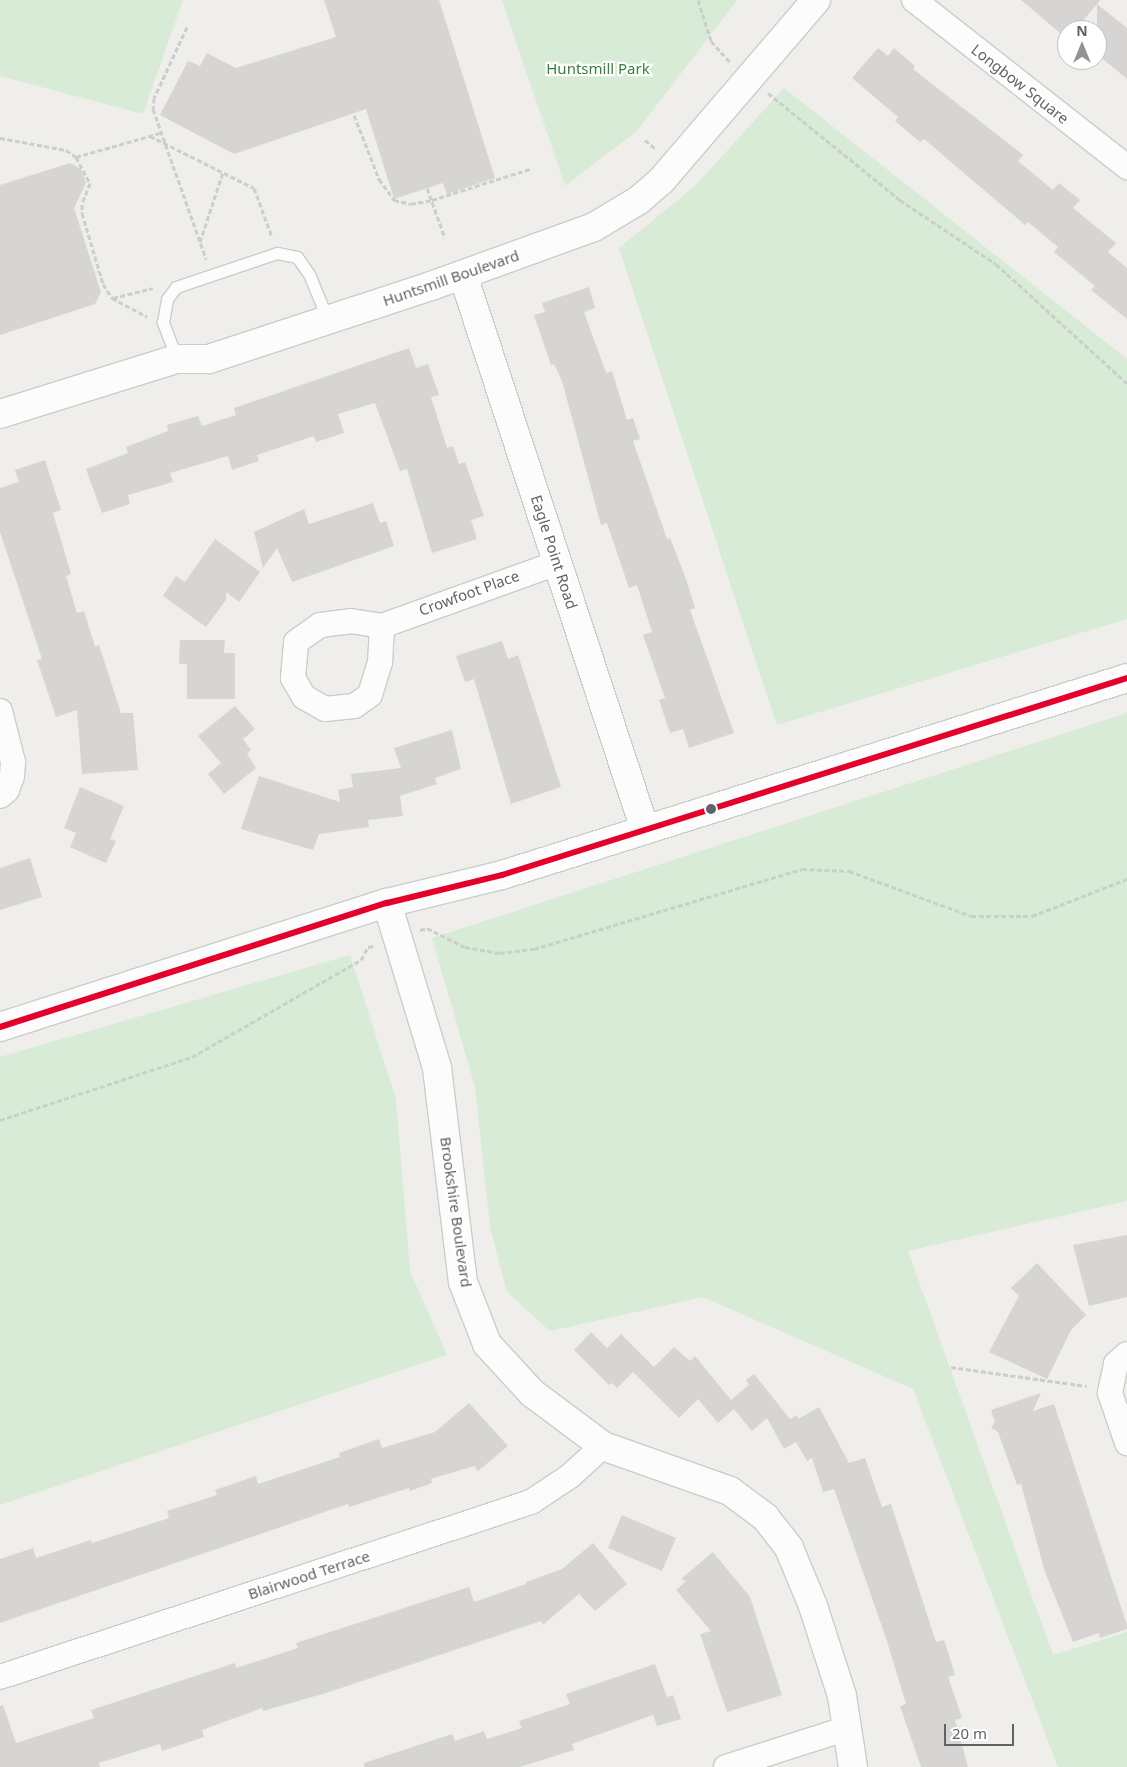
<!DOCTYPE html>
<style>
body{margin:0}
#map{position:relative;width:1127px;height:1767px;overflow:hidden;background:#efeeea;font-family:"Noto Sans",sans-serif}
div>[style]{position:absolute}
[style*='--x']{left:calc(var(--x)*1px);top:calc(var(--y)*1px);width:calc(var(--w)*1px);rotate:calc(var(--a)*1deg)}
.green>*{inset:0;background:#d8ebd6}
.building>*{inset:0;background:#d6d5d3}
.path>*{height:3px;margin-top:-1.5px;transform-origin:0;background:repeating-linear-gradient(90deg,#cacfcc 0 5px,transparent 0 7.5px)}
.roads{filter:drop-shadow(1px 0 #cbcccc) drop-shadow(-1px 0 #cbcccc) drop-shadow(0 1px #cbcccc) drop-shadow(0 -1px #cbcccc)}
.lane>*{height:11px;margin:-5.5px;padding:0 5.5px;transform-origin:5.5px;border-radius:5.5px;background:#fdfcfc}
.street>*{height:24px;margin:-12px;padding:0 12px;transform-origin:12px;border-radius:12px;background:#fdfcfc}
.secondary>*{height:28px;margin:-14px;padding:0 14px;transform-origin:14px;border-radius:14px;background:#fdfcfc}
.bus-1>*{height:6px;margin:-3px;padding:0 3px;transform-origin:3px;border-radius:3px;background:#e4002b}
.dots>*{width:14px;height:14px;translate:-50% -50%;box-sizing:border-box;border:2px solid #fff;border-radius:50%}
span{translate:-50% -50%;white-space:nowrap;text-align:center;line-height:1.15;-webkit-text-stroke:4.5px #fff;paint-order:stroke}
.park-label{font-size:15px;color:#348238}
.street-label{font-size:15px;color:#5f6368}
.north{position:absolute;left:1057px;top:20px;width:50px;height:50px;box-sizing:border-box;background:#fff;border:1px solid #bfc1c3;border-radius:50%;rotate:0deg;font-size:14px;font-weight:700;line-height:20px;text-align:center;color:#5f6368}
.north::after{content:'';display:block;margin:auto;width:18px;height:22px;background:#919496;clip-path:polygon(50% 0,100% 100%,50% 72%,0 100%)}
.scale{position:absolute;left:944px;top:1724px;width:70px;height:22px;box-sizing:border-box;border:2px solid #5f6368;border-top:0;padding-left:6px;font-size:15px;line-height:18px;white-space:nowrap;color:#5f6368;-webkit-text-stroke:4px #fff;paint-order:stroke}
</style>
<div id="map">
<div class="green">
<i style="clip-path:polygon(0 0,183px 0,143px 114px,0 76px)"></i>
<i style="clip-path:polygon(502px 0,737px 0,637px 131px,565px 186px)"></i>
<i style="clip-path:polygon(784px 88px,1127px 359px,1127px 619px,777px 725px,619px 248px,695px 186px)"></i>
<i style="clip-path:polygon(1127px 713px,1127px 1201px,908px 1251px,1053px 1655px,1127px 1632px,1127px 1767px,1058px 1767px,913px 1389px,703px 1297px,550px 1331px,507px 1292px,490px 1227px,475px 1087px,432px 938px)"></i>
<i style="clip-path:polygon(350px 955px,396px 1099px,410px 1271px,447px 1355px,0 1505px,0 1057px)"></i>
</div>
<div class="building">
<i style="clip-path:polygon(324px 0,439px 0,495px 178px,447px 194px,443px 183px,394px 199px,366px 109px,234px 154px,160px 115px,188px 61px,200px 66px,207px 53px,236px 68px,336px 37px)"></i>
<i style="clip-path:polygon(1021px 0,1100px 0,1097px 4px,1127px 28px,1127px 79px,1097px 54px,1097px 4px,1075px 30px,1067px 30px,1067px 39px)"></i>
<i style="clip-path:polygon(878px 48px,888px 56px,894px 48px,915px 66px,913px 69px,1023px 155px,1018px 161px,1053px 190px,1059px 183px,1080px 200px,1073px 208px,1116px 243px,1108px 252px,1127px 268px,1127px 319px,1091px 290px,1095px 286px,1054px 252px,1058px 247px,1028px 222px,1025px 225px,924px 139px,920px 142px,895px 121px,898px 117px,852px 78px)"></i>
<i style="clip-path:polygon(70px 163px,81px 169px,86px 183px,74px 208px,101px 292px,95px 304px,0 335px,0 185px)"></i>
<i style="clip-path:polygon(589px 287px,595px 308px,584px 312px,606px 373px,612px 371px,627px 420px,633px 418px,640px 439px,633px 441px,667px 539px,670px 538px,686px 579px,695px 608px,690px 610px,734px 733px,689px 748px,683px 729px,670px 733px,659px 700px,665px 698px,643px 635px,652px 632px,637px 585px,629px 588px,607px 523px,601px 525px,562px 381px,554px 364px,551px 365px,534px 315px,545px 312px,542px 303px)"></i>
<i style="clip-path:polygon(409px 348px,416px 368px,428px 364px,439px 395px,431px 397px,447px 448px,453px 446px,459px 464px,465px 462px,484px 516px,471px 520px,477px 539px,432px 553px,407px 469px,400px 471px,375px 403px,338px 414px,344px 433px,316px 442px,314px 436px,257px 455px,259px 461px,232px 470px,228px 456px,170px 473px,173px 482px,128px 495px,130px 504px,102px 513px,86px 469px,128px 453px,126px 447px,168px 431px,167px 425px,198px 416px,202px 426px,236px 415px,234px 408px)"></i>
<i style="clip-path:polygon(45px 460px,61px 510px,53px 513px,71px 574px,66px 576px,77px 613px,84px 611px,95px 647px,99px 645px,121px 713px,133px 713px,138px 770px,82px 774px,77px 710px,56px 717px,37px 660px,42px 659px,0 532px,0 488px,19px 482px,15px 470px)"></i>
<i style="clip-path:polygon(373px 503px,380px 523px,386px 521px,394px 546px,292px 582px,277px 548px,263px 568px,254px 532px,304px 509px,309px 524px)"></i>
<i style="clip-path:polygon(215px 539px,260px 572px,239px 602px,226px 592px,226px 600px,206px 627px,163px 596px,176px 576px,185px 582px)"></i>
<i style="clip-path:polygon(180px 640px,225px 640px,224px 653px,235px 653px,235px 699px,187px 699px,187px 664px,179px 664px)"></i>
<i style="clip-path:polygon(502px 641px,508px 659px,518px 655px,561px 787px,511px 804px,474px 679px,465px 682px,456px 656px)"></i>
<i style="clip-path:polygon(235px 706px,255px 729px,243px 739px,251px 750px,247px 754px,256px 768px,224px 794px,208px 774px,221px 763px,198px 736px)"></i>
<i style="clip-path:polygon(452px 730px,461px 769px,435px 778px,437px 784px,400px 796px,403px 816px,368px 820px,369px 827px,319px 834px,313px 850px,241px 829px,259px 776px,340px 802px,338px 790px,353px 787px,351px 774px,401px 768px,394px 748px)"></i>
<i style="clip-path:polygon(80px 787px,124px 806px,110px 839px,116px 841px,106px 863px,70px 847px,76px 833px,64px 828px)"></i>
<i style="clip-path:polygon(30px 858px,42px 897px,0 910px,0 868px)"></i>
<i style="clip-path:polygon(1127px 1235px,1127px 1297px,1089px 1306px,1073px 1245px)"></i>
<i style="clip-path:polygon(1037px 1263px,1086px 1315px,1071px 1330px,1047px 1379px,989px 1352px,1019px 1296px,1011px 1288px)"></i>
<i style="clip-path:polygon(591px 1332px,607px 1348px,621px 1334px,654px 1367px,674px 1347px,690px 1361px,695px 1356px,731px 1400px,749px 1385px,746px 1380px,754px 1374px,790px 1419px,797px 1415px,798px 1419px,819px 1407px,849px 1463px,865px 1458px,882px 1507px,891px 1504px,936px 1642px,944px 1640px,949px 1655px,955px 1675px,948px 1677px,962px 1718px,955px 1720px,968px 1767px,921px 1767px,900px 1706px,906px 1704px,887px 1641px,834px 1489px,823px 1492px,812px 1458px,807px 1461px,796px 1442px,784px 1449px,767px 1418px,752px 1431px,734px 1409px,718px 1423px,698px 1399px,679px 1418px,633px 1372px,617px 1388px,612px 1383px,609px 1385px,574px 1350px)"></i>
<i style="clip-path:polygon(1041px 1393px,1033px 1411px,1054px 1404px,1127px 1625px,1127px 1629px,1100px 1638px,1099px 1633px,1073px 1642px,1045px 1572px,1021px 1484px,1017px 1485px,998px 1432px,991px 1428px,995px 1422px,991px 1410px)"></i>
<i style="clip-path:polygon(469px 1403px,508px 1446px,478px 1471px,474px 1466px,431px 1479px,432px 1483px,410px 1491px,409px 1488px,349px 1507px,348px 1504px,0 1623px,0 1559px,33px 1548px,36px 1558px,91px 1540px,92px 1543px,169px 1518px,167px 1511px,217px 1495px,215px 1490px,256px 1476px,258px 1484px,340px 1457px,339px 1453px,379px 1439px,382px 1448px,435px 1432px)"></i>
<i style="clip-path:polygon(622px 1515px,676px 1538px,662px 1571px,608px 1548px)"></i>
<i style="clip-path:polygon(593px 1543px,627px 1584px,595px 1611px,579px 1594px,543px 1625px,541px 1621px,326px 1693px,263px 1711px,262px 1708px,202px 1730px,204px 1737px,162px 1751px,160px 1744px,99px 1763px,100px 1767px,0 1767px,0 1706px,3px 1705px,16px 1743px,94px 1718px,91px 1710px,235px 1663px,236px 1668px,298px 1648px,296px 1643px,469px 1587px,474px 1602px,526px 1584px,526px 1582px,562px 1569px)"></i>
<i style="clip-path:polygon(713px 1552px,750px 1597px,782px 1695px,727px 1712px,700px 1634px,711px 1631px,676px 1590px,686px 1581px,681px 1579px)"></i>
<i style="clip-path:polygon(655px 1664px,667px 1697px,673px 1695px,681px 1719px,657px 1726px,653px 1715px,572px 1744px,574px 1750px,520px 1767px,364px 1767px,364px 1763px,452px 1734px,455px 1741px,484px 1731px,487px 1739px,522px 1728px,519px 1721px,570px 1704px,566px 1694px)"></i>
</div>
<div class="path">
<i style="--x:698;--y:0;--w:43;--a:72.4"></i>
<i style="--x:711;--y:41;--w:28;--a:48"></i>
<i style="--x:187;--y:27;--w:78;--a:114.9"></i>
<i style="--x:154;--y:98;--w:11;--a:95"></i>
<i style="--x:153;--y:109;--w:159;--a:70.5"></i>
<i style="--x:768;--y:93;--w:170;--a:39"></i>
<i style="--x:900;--y:200;--w:115;--a:33.7"></i>
<i style="--x:996;--y:264;--w:177;--a:42.3"></i>
<i style="--x:354;--y:115;--w:69;--a:68.7"></i>
<i style="--x:379;--y:179;--w:26;--a:54"></i>
<i style="--x:394;--y:200;--w:17;--a:13"></i>
<i style="--x:411;--y:204;--w:21;--a:-11"></i>
<i style="--x:432;--y:200;--w:103;--a:-17.6"></i>
<i style="--x:150;--y:136;--w:116;--a:26.6"></i>
<i style="--x:254;--y:188;--w:52;--a:69.8"></i>
<i style="--x:0;--y:138;--w:67;--a:10.3"></i>
<i style="--x:66;--y:150;--w:12;--a:35"></i>
<i style="--x:76;--y:157;--w:30;--a:62"></i>
<i style="--x:90;--y:183;--w:22;--a:111"></i>
<i style="--x:82;--y:204;--w:9;--a:90"></i>
<i style="--x:82;--y:213;--w:74;--a:73.5"></i>
<i style="--x:103;--y:284;--w:17;--a:57"></i>
<i style="--x:112;--y:298;--w:40;--a:28"></i>
<i style="--x:645;--y:140;--w:14;--a:39"></i>
<i style="--x:76;--y:157;--w:87;--a:-15.9"></i>
<i style="--x:427;--y:188;--w:53;--a:70.2"></i>
<i style="--x:200;--y:242;--w:74;--a:-71.8"></i>
<i style="--x:113;--y:298;--w:41;--a:-14"></i>
<i style="--x:420;--y:930;--w:7;--a:-16"></i>
<i style="--x:427;--y:928;--w:42;--a:26.6"></i>
<i style="--x:465;--y:947;--w:36;--a:10"></i>
<i style="--x:500;--y:953;--w:34;--a:-7"></i>
<i style="--x:534;--y:949;--w:280;--a:-16.6"></i>
<i style="--x:802;--y:869;--w:47;--a:2.4"></i>
<i style="--x:849;--y:871;--w:130;--a:20.2"></i>
<i style="--x:971;--y:916;--w:61;--a:0"></i>
<i style="--x:1032;--y:916;--w:102;--a:-21.3"></i>
<i style="--x:0;--y:1120;--w:202;--a:-18.2"></i>
<i style="--x:192;--y:1057;--w:195;--a:-29.9"></i>
<i style="--x:361;--y:960;--w:15;--a:-62"></i>
<i style="--x:368;--y:947;--w:6;--a:-9"></i>
<i style="--x:951;--y:1367;--w:137;--a:8"></i>
</div>
<div class="roads">
<div class="lane">
<i style="--x:177;--y:359;--w:40;--a:-111"></i>
<i style="--x:163;--y:322;--w:23;--a:-80"></i>
<i style="--x:167;--y:299;--w:15;--a:-53"></i>
<i style="--x:176;--y:287;--w:107;--a:-18.6"></i>
<i style="--x:277;--y:253;--w:20;--a:11"></i>
<i style="--x:297;--y:257;--w:21;--a:55"></i>
<i style="--x:309;--y:274;--w:50;--a:67.6"></i>
</div>
<div class="street">
<i style="--x:914;--y:0;--w:271;--a:38.1"></i>
<i style="--x:382;--y:626;--w:36;--a:93"></i>
<i style="--x:380;--y:662;--w:34;--a:107"></i>
<i style="--x:370;--y:695;--w:19;--a:145"></i>
<i style="--x:354;--y:706;--w:29;--a:174"></i>
<i style="--x:325;--y:709;--w:24;--a:-150"></i>
<i style="--x:304;--y:697;--w:22;--a:-120"></i>
<i style="--x:293;--y:678;--w:36;--a:-85"></i>
<i style="--x:296;--y:642;--w:29;--a:-35"></i>
<i style="--x:320;--y:625;--w:31;--a:-7"></i>
<i style="--x:351;--y:621;--w:31;--a:9"></i>
<i style="--x:382;--y:626;--w:186;--a:-19.8"></i>
<i style="--x:0;--y:711;--w:53;--a:75.7"></i>
<i style="--x:13;--y:762;--w:14;--a:94"></i>
<i style="--x:12;--y:776;--w:15;--a:110"></i>
<i style="--x:7;--y:790;--w:9;--a:139"></i>
<i style="--x:1127;--y:1354;--w:15;--a:138"></i>
<i style="--x:1116;--y:1364;--w:30;--a:102"></i>
<i style="--x:1110;--y:1393;--w:53;--a:71.2"></i>
<i style="--x:0;--y:1677;--w:559;--a:-18.24"></i>
<i style="--x:531;--y:1502;--w:47;--a:-33.7"></i>
<i style="--x:570;--y:1476;--w:45;--a:-42.3"></i>
<i style="--x:726;--y:1767;--w:128;--a:-17.7"></i>
</div>
<div class="secondary">
<i style="--x:463;--y:275;--w:584;--a:71.84"></i>
<i style="--x:0;--y:414;--w:185;--a:-17.3"></i>
<i style="--x:177;--y:359;--w:32;--a:0"></i>
<i style="--x:209;--y:359;--w:234;--a:-18.2"></i>
<i style="--x:431;--y:286;--w:173;--a:-19.9"></i>
<i style="--x:594;--y:227;--w:52;--a:-31"></i>
<i style="--x:639;--y:200;--w:29;--a:-41"></i>
<i style="--x:661;--y:181;--w:238;--a:-49.4"></i>
<i style="--x:387;--y:903;--w:172;--a:73.1"></i>
<i style="--x:437;--y:1068;--w:216;--a:83.1"></i>
<i style="--x:463;--y:1282;--w:66;--a:68.8"></i>
<i style="--x:487;--y:1344;--w:67;--a:47.4"></i>
<i style="--x:532;--y:1393;--w:89;--a:36.7"></i>
<i style="--x:603;--y:1446;--w:135;--a:19.5"></i>
<i style="--x:730;--y:1491;--w:44;--a:36.6"></i>
<i style="--x:765;--y:1517;--w:39;--a:52"></i>
<i style="--x:789;--y:1548;--w:63;--a:67.5"></i>
<i style="--x:813;--y:1606;--w:95;--a:72.1"></i>
<i style="--x:842;--y:1696;--w:72;--a:81.2"></i>
<i style="--x:0;--y:1027;--w:406;--a:-17.8"></i>
<i style="--x:387;--y:903;--w:118;--a:-13.7"></i>
<i style="--x:502;--y:875;--w:655;--a:-17.49"></i>
</div>
</div>
<div class="bus-1">
<i style="--x:0;--y:1027;--w:406;--a:-17.8"></i>
<i style="--x:387;--y:903;--w:118;--a:-13.7"></i>
<i style="--x:502;--y:875;--w:655;--a:-17.49"></i>
</div>
<div class="dots">
<i style="left:711px;top:809px;background:#5f6368"></i>
</div>
<div class="park-label">
<span style="left:598px;top:69px">Huntsmill Park</span>
</div>
<div class="street-label">
<span style="left:1020px;top:84px;rotate:38deg">Longbow Square</span>
<span style="left:451px;top:278px;rotate:-19deg">Huntsmill Boulevard</span>
<span style="left:554px;top:552px;rotate:72deg">Eagle Point Road</span>
<span style="left:469px;top:593px;rotate:-20deg">Crowfoot Place</span>
<span style="left:456px;top:1212px;rotate:82deg">Brookshire Boulevard</span>
<span style="left:309px;top:1575px;rotate:-18deg">Blairwood Terrace</span>
</div>
<div class="north">N</div>
<div class="scale">20 m</div>
</div>
